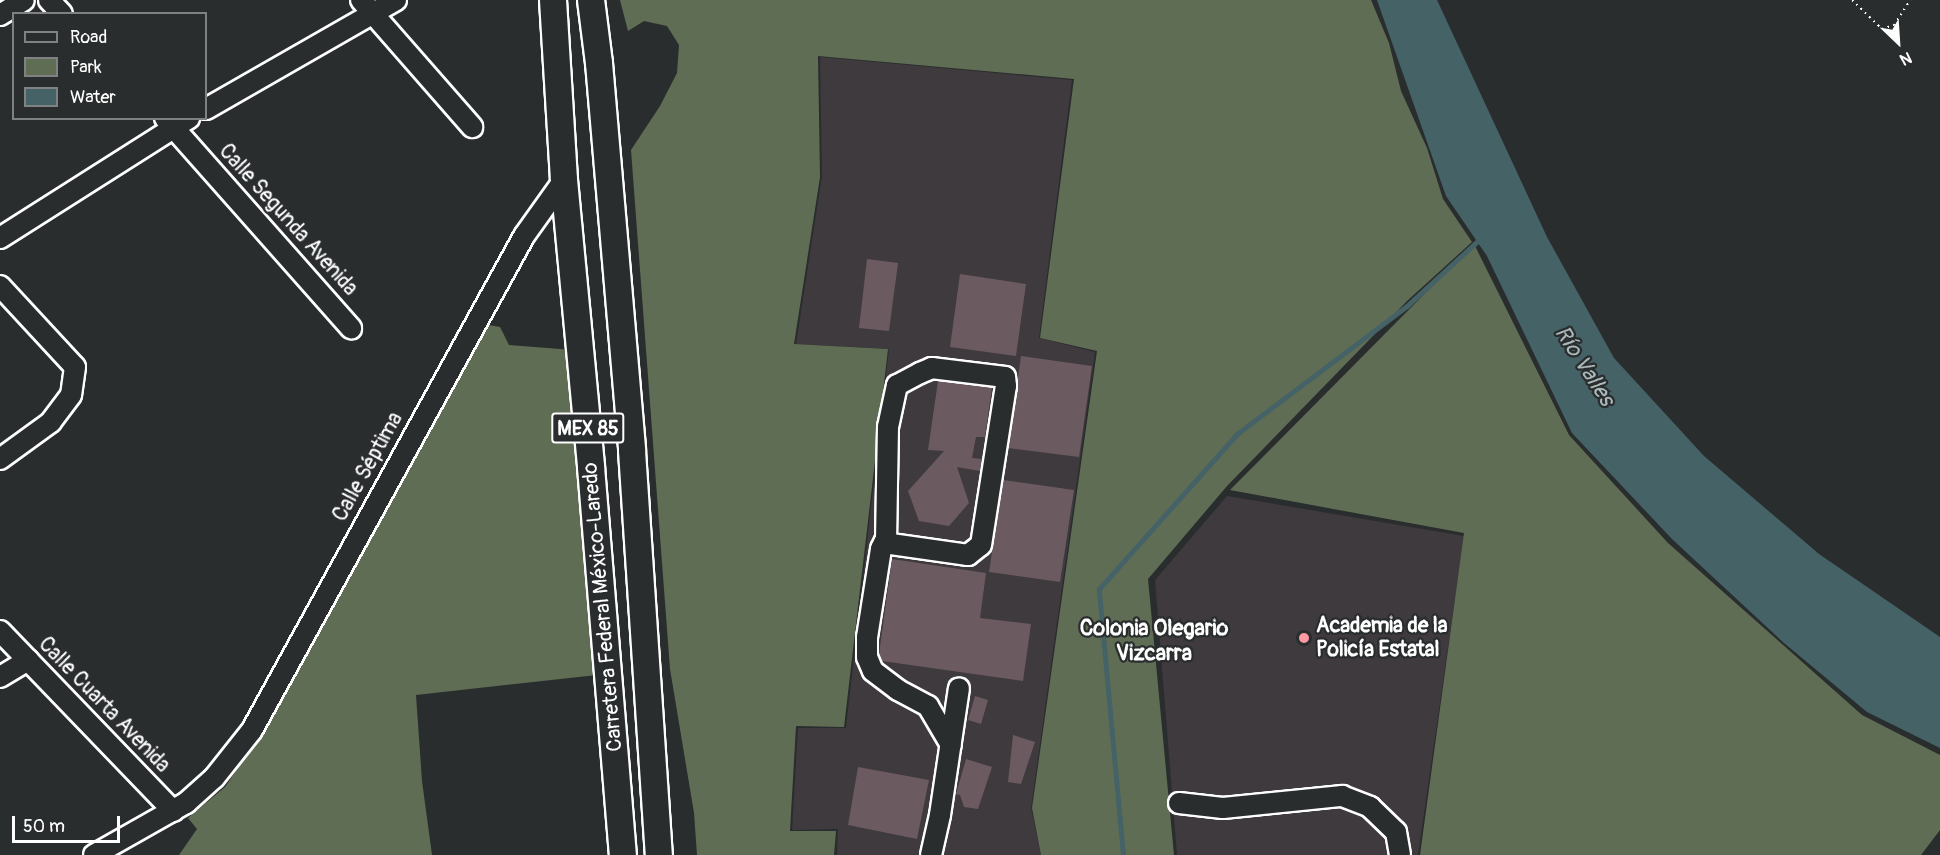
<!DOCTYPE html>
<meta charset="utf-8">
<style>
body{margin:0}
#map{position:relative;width:1940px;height:855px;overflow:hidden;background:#2a2d2e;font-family:Pangolin,sans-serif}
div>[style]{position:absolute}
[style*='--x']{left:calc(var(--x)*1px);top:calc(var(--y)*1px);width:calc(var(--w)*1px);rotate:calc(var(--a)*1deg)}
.built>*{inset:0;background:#3e3a3d}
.green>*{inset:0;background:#606d55}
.water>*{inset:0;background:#456367}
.stream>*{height:4.5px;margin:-2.25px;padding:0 2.25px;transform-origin:2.25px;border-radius:2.25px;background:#456367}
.building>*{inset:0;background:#6c5a61}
.path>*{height:2px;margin-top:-1px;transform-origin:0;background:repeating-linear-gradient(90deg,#fff 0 1.5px,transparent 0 6px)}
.roads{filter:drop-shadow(2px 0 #fff) drop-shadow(-2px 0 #fff) drop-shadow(0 2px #fff) drop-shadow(0 -2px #fff)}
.minor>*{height:20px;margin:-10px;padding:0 10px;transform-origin:10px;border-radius:10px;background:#2a2d2e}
.major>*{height:26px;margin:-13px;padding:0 13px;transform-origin:13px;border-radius:13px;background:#2a2d2e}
.dots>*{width:16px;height:16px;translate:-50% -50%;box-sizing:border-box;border:3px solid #2a2d2e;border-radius:50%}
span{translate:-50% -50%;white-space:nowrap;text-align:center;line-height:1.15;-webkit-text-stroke:4.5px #2a2d2e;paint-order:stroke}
.shield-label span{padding:2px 4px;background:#2a2d2e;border:2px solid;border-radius:4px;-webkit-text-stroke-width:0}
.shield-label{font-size:20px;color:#fff;font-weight:700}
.street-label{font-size:21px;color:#fff}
.poi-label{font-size:21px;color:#fff;font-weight:700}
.left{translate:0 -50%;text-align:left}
.water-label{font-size:22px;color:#abb9bb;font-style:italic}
.neighbourhood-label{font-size:22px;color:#fff;font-weight:700}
.legend{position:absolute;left:12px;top:12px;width:195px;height:108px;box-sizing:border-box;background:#2a2d2e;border:2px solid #7f8182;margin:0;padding:8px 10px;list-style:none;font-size:18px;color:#fff}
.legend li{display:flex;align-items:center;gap:12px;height:30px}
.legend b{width:30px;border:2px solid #7f8182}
.north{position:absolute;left:1868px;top:12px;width:60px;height:60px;-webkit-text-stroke:4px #2a2d2e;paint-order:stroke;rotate:155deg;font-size:16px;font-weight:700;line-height:24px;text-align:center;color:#fff}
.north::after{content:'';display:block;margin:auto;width:21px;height:27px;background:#fff;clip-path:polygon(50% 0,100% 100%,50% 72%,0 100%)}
.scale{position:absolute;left:12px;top:816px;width:108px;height:27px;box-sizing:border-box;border:3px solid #fff;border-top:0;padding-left:8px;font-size:18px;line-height:21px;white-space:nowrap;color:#fff;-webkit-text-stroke:4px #2a2d2e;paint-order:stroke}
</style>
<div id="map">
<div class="built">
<i style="clip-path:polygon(820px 57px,1072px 80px,1039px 338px,1095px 352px,1031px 808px,1041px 855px,837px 855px,838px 829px,792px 830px,798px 728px,846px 728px,889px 349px,796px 344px,822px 176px)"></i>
<i style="clip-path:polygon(1227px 496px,1464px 536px,1418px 855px,1177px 855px,1155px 580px)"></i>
</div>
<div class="green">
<i style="clip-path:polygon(620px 0,1371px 0,1389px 43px,1401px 91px,1427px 148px,1443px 199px,1472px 242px,1407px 301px,1227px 486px,1148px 579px,1174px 855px,1041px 855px,1032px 808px,1097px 351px,1040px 338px,1074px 79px,818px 56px,820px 177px,794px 344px,888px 349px,844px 727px,796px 726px,790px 831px,836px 831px,834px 855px,697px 855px,694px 813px,670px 669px,631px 150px,660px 106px,677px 73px,679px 45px,667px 26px,644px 21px,628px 31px)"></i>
<i style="clip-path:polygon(1474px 244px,1569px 435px,1668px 543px,1862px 715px,1940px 755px,1940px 830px,1921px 855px,1420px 855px,1464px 533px,1230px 490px)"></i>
<i style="clip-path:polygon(483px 324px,500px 327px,509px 345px,573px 350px,597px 675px,416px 695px,422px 781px,432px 855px,179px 855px,197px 829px,188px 818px,225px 787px,268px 724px)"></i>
</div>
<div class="water">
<i style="clip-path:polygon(1377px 0,1437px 0,1547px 237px,1614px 358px,1704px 456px,1819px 554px,1940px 637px,1940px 748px,1867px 712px,1784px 643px,1672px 539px,1572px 433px,1487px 256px,1446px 196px)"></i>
</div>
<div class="stream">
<i style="--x:1123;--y:855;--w:267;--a:-95.2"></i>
<i style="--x:1099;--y:589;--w:208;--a:-48.3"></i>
<i style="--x:1237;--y:434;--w:213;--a:-37"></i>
<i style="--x:1407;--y:306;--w:102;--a:-42.6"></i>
</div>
<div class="building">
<i style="clip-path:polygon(867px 259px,898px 263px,889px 331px,859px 328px)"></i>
<i style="clip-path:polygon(960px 274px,1026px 284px,1016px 356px,950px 347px)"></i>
<i style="clip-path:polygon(1021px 356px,1092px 366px,1079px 457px,1008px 448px)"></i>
<i style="clip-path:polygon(938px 381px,992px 387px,985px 437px,976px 437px,972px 458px,982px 459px,980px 471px,957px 467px,969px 503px,949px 526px,919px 521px,908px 491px,944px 451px,928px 450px)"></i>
<i style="clip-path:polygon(1003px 480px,1074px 490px,1060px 582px,989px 572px)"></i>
<i style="clip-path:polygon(892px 559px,986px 573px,980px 618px,1031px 624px,1023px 681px,882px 661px,879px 654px)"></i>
<i style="clip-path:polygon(975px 696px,988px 700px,981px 724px,968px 720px)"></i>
<i style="clip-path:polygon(1013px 735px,1035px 742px,1021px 784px,1008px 782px)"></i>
<i style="clip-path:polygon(966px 759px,992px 767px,978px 809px,964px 807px,960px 795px,956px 794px)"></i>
<i style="clip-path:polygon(858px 767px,929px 780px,917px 839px,848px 825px)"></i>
</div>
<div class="path">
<i style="--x:1852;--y:0;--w:42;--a:44"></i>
<i style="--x:1882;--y:29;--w:13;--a:-18"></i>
<i style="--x:1894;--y:25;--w:30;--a:-57"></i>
</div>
<div class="roads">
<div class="minor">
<i style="--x:49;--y:0;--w:19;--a:47"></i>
<i style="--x:361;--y:0;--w:169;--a:48.8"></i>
<i style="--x:0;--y:15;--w:28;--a:-32"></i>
<i style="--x:206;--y:109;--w:219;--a:-29.8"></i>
<i style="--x:165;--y:118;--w:281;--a:48.5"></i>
<i style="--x:0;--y:238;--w:224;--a:-32.4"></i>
<i style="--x:0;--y:286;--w:110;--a:47.2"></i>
<i style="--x:75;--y:367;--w:28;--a:98"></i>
<i style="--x:71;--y:395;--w:34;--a:127"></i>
<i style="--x:51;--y:422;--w:63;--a:144"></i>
<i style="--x:884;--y:543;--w:85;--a:8.1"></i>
<i style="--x:968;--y:555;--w:16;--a:-38"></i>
<i style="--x:981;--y:545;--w:161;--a:-81.1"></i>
<i style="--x:1006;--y:386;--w:9;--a:-96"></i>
<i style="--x:1005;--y:377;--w:74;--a:-173"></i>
<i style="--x:932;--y:368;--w:13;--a:157"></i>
<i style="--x:920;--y:373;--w:26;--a:152"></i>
<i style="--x:897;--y:385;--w:43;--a:102.1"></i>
<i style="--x:888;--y:427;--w:112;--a:91"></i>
<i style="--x:886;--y:539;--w:11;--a:117"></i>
<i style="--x:881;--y:549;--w:89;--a:99"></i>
<i style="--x:867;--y:637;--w:20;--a:90"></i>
<i style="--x:867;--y:657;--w:15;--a:67"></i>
<i style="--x:873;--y:671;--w:31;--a:37"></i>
<i style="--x:898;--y:690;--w:34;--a:28"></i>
<i style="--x:928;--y:706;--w:45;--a:59.5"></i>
<i style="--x:0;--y:631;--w:250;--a:46.1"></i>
<i style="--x:0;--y:677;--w:33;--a:-31"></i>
<i style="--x:1179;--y:803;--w:44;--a:6.5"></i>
<i style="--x:1223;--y:808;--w:120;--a:-5.8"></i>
<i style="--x:1342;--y:796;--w:30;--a:21"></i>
<i style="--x:1370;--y:807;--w:36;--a:44"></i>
<i style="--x:1396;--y:832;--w:23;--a:80"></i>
<i style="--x:94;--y:855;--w:106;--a:-29.5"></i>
<i style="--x:186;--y:803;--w:38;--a:-42"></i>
<i style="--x:214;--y:778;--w:61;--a:-51.6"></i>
<i style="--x:252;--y:730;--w:564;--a:-61.16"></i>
<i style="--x:524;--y:236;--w:69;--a:-54.5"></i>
<i style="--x:931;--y:855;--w:41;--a:-77.3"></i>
<i style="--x:940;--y:815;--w:128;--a:-81.5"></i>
</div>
<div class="major">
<i style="--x:553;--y:0;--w:180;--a:86.5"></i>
<i style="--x:564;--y:180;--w:288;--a:84.6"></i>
<i style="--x:591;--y:467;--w:389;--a:85.3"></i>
<i style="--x:591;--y:0;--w:64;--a:82.8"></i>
<i style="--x:599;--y:63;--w:389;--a:85.1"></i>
<i style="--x:632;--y:451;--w:405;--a:86.2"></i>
</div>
</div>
<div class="dots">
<i style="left:1304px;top:638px;background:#ff9aa2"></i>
</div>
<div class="shield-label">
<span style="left:588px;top:428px">MEX 85</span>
</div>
<div class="street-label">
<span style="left:288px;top:220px;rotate:48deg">Calle Segunda Avenida</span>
<span style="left:368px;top:467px;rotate:-61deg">Calle Séptima</span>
<span style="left:603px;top:607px;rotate:-95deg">Carretera Federal México-Laredo</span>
<span style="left:104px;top:705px;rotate:46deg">Calle Cuarta Avenida</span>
</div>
<div class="poi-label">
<span class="left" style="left:1316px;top:638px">Academia de la<br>Policía Estatal</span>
</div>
<div class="water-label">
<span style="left:1584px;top:366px;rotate:57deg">Río Valles</span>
</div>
<div class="neighbourhood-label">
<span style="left:1154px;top:641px">Colonia Olegario<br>Vizcarra</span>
</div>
<ul class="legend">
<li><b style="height:8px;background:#2a2d2e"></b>Road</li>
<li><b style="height:16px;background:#606d55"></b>Park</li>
<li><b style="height:16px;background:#456367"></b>Water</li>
</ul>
<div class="north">N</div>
<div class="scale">50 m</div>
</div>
